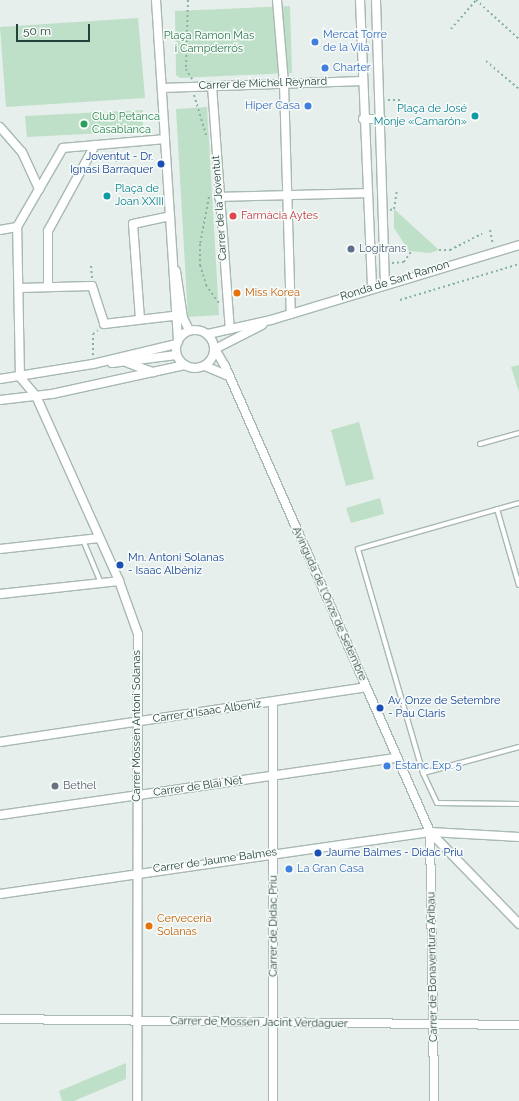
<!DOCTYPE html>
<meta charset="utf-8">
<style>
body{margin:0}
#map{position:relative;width:519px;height:1101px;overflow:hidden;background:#e6efeb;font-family:Raleway,sans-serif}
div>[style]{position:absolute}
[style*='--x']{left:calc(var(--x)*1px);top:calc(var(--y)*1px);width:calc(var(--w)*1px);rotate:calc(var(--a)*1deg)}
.green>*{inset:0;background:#bfe0c8}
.path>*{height:2px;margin-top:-1px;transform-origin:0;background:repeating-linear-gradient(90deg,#86b3a5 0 2px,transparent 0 5px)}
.roads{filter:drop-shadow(1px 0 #a8b8b2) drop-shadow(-1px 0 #a8b8b2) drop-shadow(0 1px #a8b8b2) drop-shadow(0 -1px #a8b8b2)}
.lane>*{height:4px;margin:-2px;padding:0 2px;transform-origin:2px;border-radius:2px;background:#fff}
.street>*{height:8px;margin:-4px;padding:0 4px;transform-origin:4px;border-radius:4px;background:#fff}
.street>.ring{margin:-4px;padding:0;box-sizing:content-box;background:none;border:8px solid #fff;border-radius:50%}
.dots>*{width:11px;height:11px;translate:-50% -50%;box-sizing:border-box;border:2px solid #f7fbf9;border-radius:50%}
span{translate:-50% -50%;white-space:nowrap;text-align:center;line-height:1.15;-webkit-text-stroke:3px #f7fbf9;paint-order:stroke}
.shop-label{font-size:11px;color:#366cbe}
.left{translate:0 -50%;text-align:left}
.right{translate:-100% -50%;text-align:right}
.park-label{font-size:11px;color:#2d7a4b}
.street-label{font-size:11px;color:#24423a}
.culture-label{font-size:11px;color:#0d838f}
.leisure-label{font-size:11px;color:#27864d}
.transit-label{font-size:11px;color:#164399}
.health-label{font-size:11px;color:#be3a42}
.service-label{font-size:11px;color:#4e5e75}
.food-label{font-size:11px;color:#c56008}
.worship-label{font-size:11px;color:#5b616d}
.scale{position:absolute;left:16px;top:24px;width:74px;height:18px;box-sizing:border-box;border:2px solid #24423a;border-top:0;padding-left:5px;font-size:12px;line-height:14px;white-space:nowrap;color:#24423a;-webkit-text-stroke:3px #f7fbf9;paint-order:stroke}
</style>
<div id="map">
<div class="green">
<i style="clip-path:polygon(290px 6px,292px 73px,180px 78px,176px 75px,175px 11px)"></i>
<i style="clip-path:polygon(138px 18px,145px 98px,6px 107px,0 27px)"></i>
<i style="clip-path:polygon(207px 107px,219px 315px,188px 317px,176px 109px)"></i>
<i style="clip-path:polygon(143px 110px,143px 131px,27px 137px,25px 116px)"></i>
<i style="clip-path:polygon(394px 209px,439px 250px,430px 253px,409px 251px,394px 228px)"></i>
<i style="clip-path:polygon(519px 365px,519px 392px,511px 367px)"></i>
<i style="clip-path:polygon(359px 422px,374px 479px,346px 486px,331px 430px)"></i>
<i style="clip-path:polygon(380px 498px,384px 514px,351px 523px,346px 508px)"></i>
<i style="clip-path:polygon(126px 1063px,126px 1079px,74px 1101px,62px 1101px,59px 1091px)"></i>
</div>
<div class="path">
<i style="--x:188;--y:0;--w:69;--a:91.7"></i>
<i style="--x:186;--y:69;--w:12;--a:59"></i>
<i style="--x:476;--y:0;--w:58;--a:42.2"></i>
<i style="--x:451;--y:29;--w:38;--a:-49"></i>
<i style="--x:486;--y:61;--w:43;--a:40.3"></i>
<i style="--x:194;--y:95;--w:42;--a:73.3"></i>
<i style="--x:388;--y:100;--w:12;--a:0"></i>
<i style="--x:109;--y:153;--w:15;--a:48"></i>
<i style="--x:209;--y:197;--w:48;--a:100.8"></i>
<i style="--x:200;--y:244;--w:21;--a:90"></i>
<i style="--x:200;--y:265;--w:21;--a:73"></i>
<i style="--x:206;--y:285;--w:24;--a:54"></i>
<i style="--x:390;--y:210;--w:4;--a:-14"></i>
<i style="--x:394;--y:209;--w:20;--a:-81"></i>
<i style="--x:490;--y:230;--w:15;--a:79"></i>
<i style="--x:439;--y:250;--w:11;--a:0"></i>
<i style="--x:450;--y:250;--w:36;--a:-27"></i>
<i style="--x:392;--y:263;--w:12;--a:-5"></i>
<i style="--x:404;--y:262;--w:12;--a:-55"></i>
<i style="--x:91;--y:266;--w:12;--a:85"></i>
<i style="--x:400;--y:300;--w:124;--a:-16.8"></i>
<i style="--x:93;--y:355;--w:21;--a:-90"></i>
<i style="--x:93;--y:334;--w:6;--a:-39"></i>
</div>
<div class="roads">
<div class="lane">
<i style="--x:480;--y:444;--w:41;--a:-15.8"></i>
<i style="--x:497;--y:509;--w:79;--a:73.9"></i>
<i style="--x:83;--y:540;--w:47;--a:67.3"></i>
<i style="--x:519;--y:747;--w:99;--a:164.8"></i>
<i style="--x:423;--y:773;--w:33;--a:65"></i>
<i style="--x:437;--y:803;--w:82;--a:0.7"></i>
<i style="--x:423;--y:773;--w:233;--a:-106.2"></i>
<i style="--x:358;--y:549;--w:167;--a:-15.9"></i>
</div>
<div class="street">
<i style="--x:156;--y:0;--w:342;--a:86.3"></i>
<i style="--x:277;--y:0;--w:84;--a:85.2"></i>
<i style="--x:284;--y:84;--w:230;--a:88.3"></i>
<i style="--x:360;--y:0;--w:288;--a:87.6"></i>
<i style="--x:376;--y:0;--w:284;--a:88.2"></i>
<i style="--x:212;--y:86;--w:244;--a:85.8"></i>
<i style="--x:162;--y:88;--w:201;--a:-2"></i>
<i style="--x:363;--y:119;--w:18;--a:0"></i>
<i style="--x:0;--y:127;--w:33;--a:49"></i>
<i style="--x:22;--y:152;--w:41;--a:65.3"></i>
<i style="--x:219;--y:197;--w:148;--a:-1.5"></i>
<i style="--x:0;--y:230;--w:17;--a:-10"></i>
<i style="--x:176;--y:271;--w:48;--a:81.5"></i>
<i style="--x:183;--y:318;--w:13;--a:63"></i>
<i style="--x:48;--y:287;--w:56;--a:-90"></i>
<i style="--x:48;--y:231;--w:98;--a:-61.3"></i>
<i style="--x:19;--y:288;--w:73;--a:-1.6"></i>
<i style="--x:92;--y:286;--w:40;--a:72"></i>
<i style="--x:104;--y:324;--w:69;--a:-6.6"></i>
<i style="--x:140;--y:319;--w:95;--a:-94.2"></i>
<i style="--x:133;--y:224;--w:38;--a:-12"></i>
<i class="ring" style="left:176px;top:330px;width:30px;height:30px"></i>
<i style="--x:208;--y:334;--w:65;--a:-12.5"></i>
<i style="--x:271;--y:320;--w:259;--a:-16.8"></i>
<i style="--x:215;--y:349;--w:20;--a:60"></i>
<i style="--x:225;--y:366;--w:509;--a:66.25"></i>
<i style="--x:430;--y:832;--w:128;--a:45.9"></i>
<i style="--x:215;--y:349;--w:53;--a:-27.1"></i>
<i style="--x:112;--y:363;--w:65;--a:-7"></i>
<i style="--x:128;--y:363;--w:27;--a:20"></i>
<i style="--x:205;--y:366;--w:25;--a:23"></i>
<i style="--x:20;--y:377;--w:25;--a:50"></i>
<i style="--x:36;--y:396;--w:203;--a:65.8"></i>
<i style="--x:119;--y:581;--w:56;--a:70.3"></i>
<i style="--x:138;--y:634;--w:467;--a:90.1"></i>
<i style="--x:20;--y:377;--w:150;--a:-91.1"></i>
<i style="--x:17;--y:227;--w:91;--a:-59.8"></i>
<i style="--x:63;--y:148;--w:102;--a:-5"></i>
<i style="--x:0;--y:379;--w:94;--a:-9.2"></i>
<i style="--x:93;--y:364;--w:85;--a:-13.5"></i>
<i style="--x:0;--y:400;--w:52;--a:-6.6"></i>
<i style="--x:52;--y:394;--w:136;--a:-12.3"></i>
<i style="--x:0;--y:549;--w:100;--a:-6.3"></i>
<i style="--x:0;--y:594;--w:120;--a:-6.2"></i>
<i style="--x:273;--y:703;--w:398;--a:90"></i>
<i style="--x:0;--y:742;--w:370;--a:-8.5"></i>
<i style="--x:0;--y:815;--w:401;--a:-8.2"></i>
<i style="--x:430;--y:832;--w:269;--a:89.1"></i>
<i style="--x:0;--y:894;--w:434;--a:-8.2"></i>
<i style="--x:430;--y:832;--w:89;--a:3.2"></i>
<i style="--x:0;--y:1019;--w:519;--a:0.66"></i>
</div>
</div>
<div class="dots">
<i style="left:315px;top:42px;background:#3f7fe0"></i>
<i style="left:325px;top:68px;background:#3f7fe0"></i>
<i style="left:308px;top:106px;background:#3f7fe0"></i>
<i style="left:475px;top:116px;background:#0f9aa8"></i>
<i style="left:84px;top:124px;background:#2e9e5b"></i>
<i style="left:161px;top:164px;background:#1a4fb4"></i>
<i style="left:107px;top:196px;background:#0f9aa8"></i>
<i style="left:233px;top:216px;background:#e0444e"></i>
<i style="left:351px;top:249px;background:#5c6f8a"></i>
<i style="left:237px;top:293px;background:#e8710a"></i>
<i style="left:120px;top:565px;background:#1a4fb4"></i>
<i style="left:380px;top:708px;background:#1a4fb4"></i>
<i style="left:387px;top:766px;background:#3f7fe0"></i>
<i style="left:55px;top:786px;background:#6b7280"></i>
<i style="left:318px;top:853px;background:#1a4fb4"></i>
<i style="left:289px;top:869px;background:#3f7fe0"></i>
<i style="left:149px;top:926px;background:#e8710a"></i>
</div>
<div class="shop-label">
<span class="left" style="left:323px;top:42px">Mercat Torre<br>de la Vila</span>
<span class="left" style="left:333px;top:68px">Charter</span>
<span class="right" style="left:300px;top:106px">Hiper Casa</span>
<span class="left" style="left:395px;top:766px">Estanc Exp. 5</span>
<span class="left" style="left:297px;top:869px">La Gran Casa</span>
</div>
<div class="park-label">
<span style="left:209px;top:43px">Plaça Ramon Mas<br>i Campderrós</span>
</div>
<div class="street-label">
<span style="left:263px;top:84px;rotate:-2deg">Carrer de Michel Reynard</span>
<span style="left:220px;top:208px;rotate:-94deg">Carrer de la Joventut</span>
<span style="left:395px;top:281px;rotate:-17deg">Ronda de Sant Ramon</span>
<span style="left:329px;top:604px;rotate:66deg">Avinguda de l'Onze de Setembre</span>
<span style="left:207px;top:712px;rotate:-8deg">Carrer d'Isaac Albeniz</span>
<span style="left:137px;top:726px;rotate:-90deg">Carrer Mossèn Antoni Solanas</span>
<span style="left:198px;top:787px;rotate:-8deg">Carrer de Blai Net</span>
<span style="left:215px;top:861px;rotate:-8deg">Carrer de Jaume Balmes</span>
<span style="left:274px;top:926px;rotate:-90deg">Carrer de Dídac Priu</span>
<span style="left:433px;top:967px;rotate:-91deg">Carrer de Bonaventura Aribau</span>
<span style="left:259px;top:1023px;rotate:1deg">Carrer de Mossèn Jacint Verdaguer</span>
</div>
<div class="culture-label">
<span class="right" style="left:467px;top:116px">Plaça de José<br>Monje «Camarón»</span>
<span class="left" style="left:115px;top:196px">Plaça de<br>Joan XXIII</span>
</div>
<div class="leisure-label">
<span class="left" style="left:92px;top:124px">Club Petanca<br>Casablanca</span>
</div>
<div class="transit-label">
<span class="right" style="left:153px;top:164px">Joventut - Dr.<br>Ignasi Barraquer</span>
<span class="left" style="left:128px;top:565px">Mn. Antoni Solanas<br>- Isaac Albéniz</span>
<span class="left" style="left:388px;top:708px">Av. Onze de Setembre<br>- Pau Claris</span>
<span class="left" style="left:326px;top:853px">Jaume Balmes - Didac Priu</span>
</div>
<div class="health-label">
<span class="left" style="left:241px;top:216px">Farmàcia Aytes</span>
</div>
<div class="service-label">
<span class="left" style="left:359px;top:249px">Logitrans</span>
</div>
<div class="food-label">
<span class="left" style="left:245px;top:293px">Miss Korea</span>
<span class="left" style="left:157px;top:926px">Cervecería<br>Solanas</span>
</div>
<div class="worship-label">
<span class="left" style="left:63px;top:786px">Bethel</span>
</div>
<div class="scale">50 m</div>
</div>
